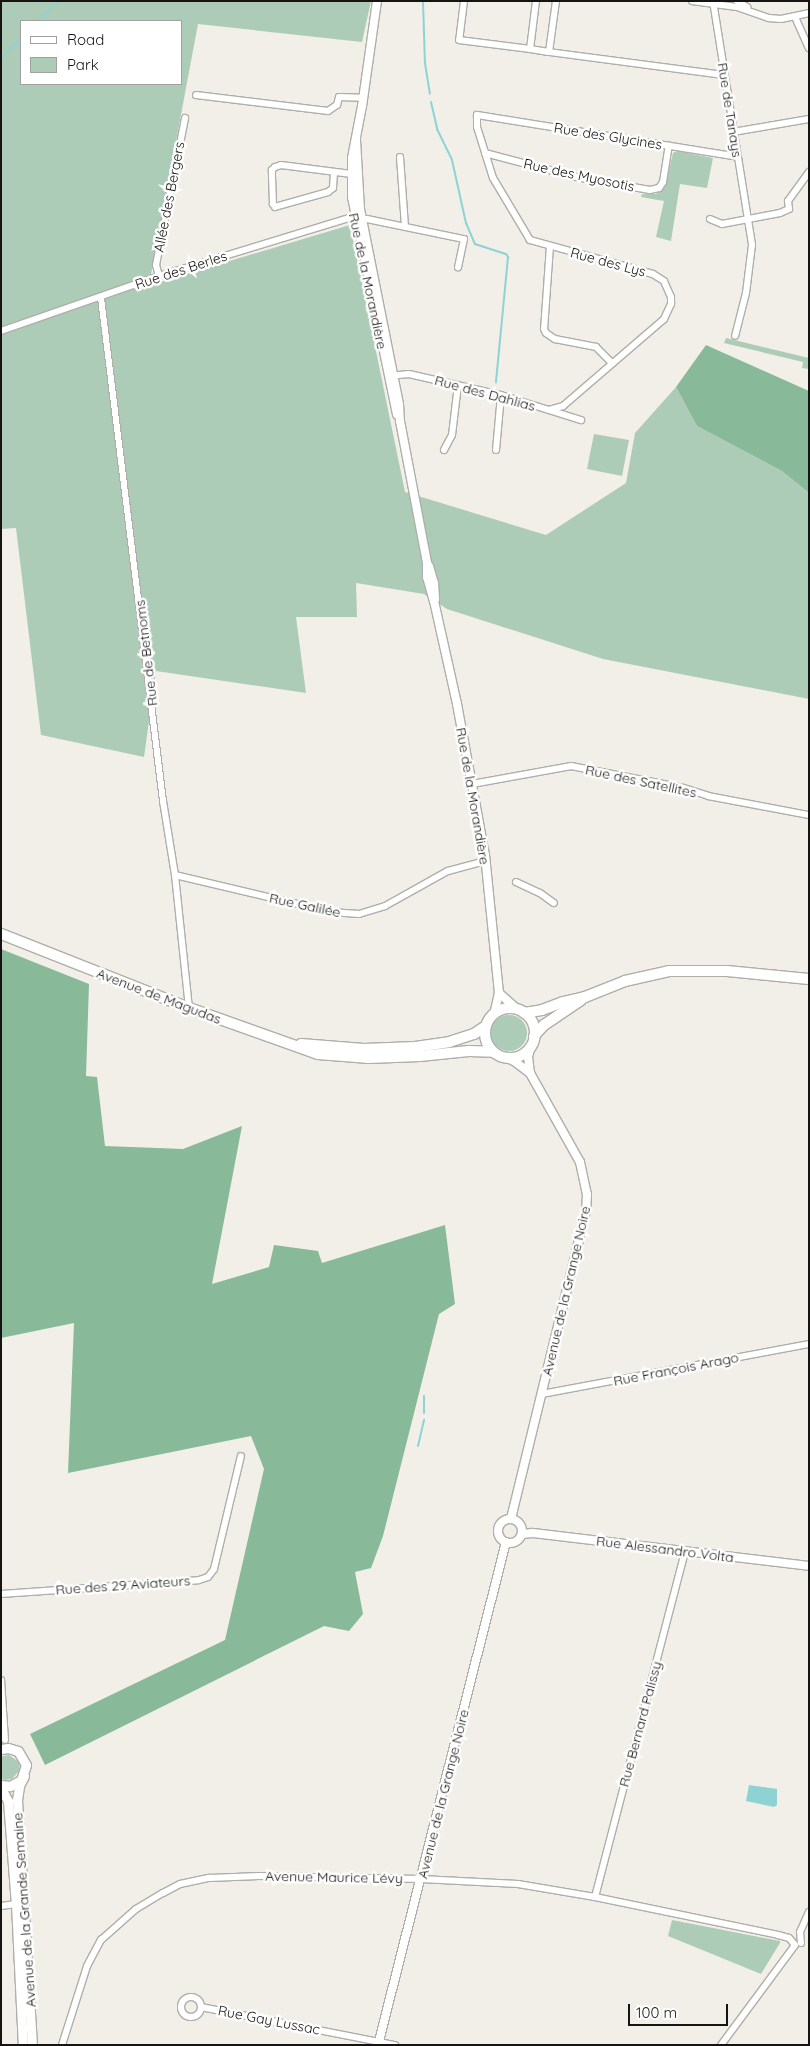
<!DOCTYPE html>
<meta charset="utf-8">
<style>
body{margin:0}
#map{position:relative;width:810px;height:2046px;overflow:hidden;background:#f2efe9;font-family:Quicksand,sans-serif}
div>[style]{position:absolute}
[style*='--x']{left:calc(var(--x)*1px);top:calc(var(--y)*1px);width:calc(var(--w)*1px);rotate:calc(var(--a)*1deg)}
.green>*{inset:0;background:#adccb7}
.round{border-radius:50%}
.forest>*{inset:0;background:#88b998}
.water>*{inset:0;background:#8dd3d4}
.stream>*{height:2px;margin:-1px;padding:0 1px;transform-origin:1px;border-radius:1px;background:#8dd3d4}
.roads{filter:drop-shadow(1px 0 #b0aea8) drop-shadow(-1px 0 #b0aea8) drop-shadow(0 1px #b0aea8) drop-shadow(0 -1px #b0aea8)}
.minor>*{height:6px;margin:-3px;padding:0 3px;transform-origin:3px;border-radius:3px;background:#fff}
.minor>.ring{margin:-3px;padding:0;box-sizing:content-box;background:none;border:6px solid #fff;border-radius:50%}
.tertiary>*{height:8px;margin:-4px;padding:0 4px;transform-origin:4px;border-radius:4px;background:#fff}
.tertiary>.ring{margin:-4px;padding:0;box-sizing:content-box;background:none;border:8px solid #fff;border-radius:50%}
.secondary>*{height:9px;margin:-4.5px;padding:0 4.5px;transform-origin:4.5px;border-radius:4.5px;background:#fff}
.primary>*{height:10px;margin:-5px;padding:0 5px;transform-origin:5px;border-radius:5px;background:#fff}
.primary>.ring{margin:-5px;padding:0;box-sizing:content-box;background:none;border:10px solid #fff;border-radius:50%}
span{translate:-50% -50%;white-space:nowrap;text-align:center;line-height:1.15;-webkit-text-stroke:5px #fff;paint-order:stroke}
.street-label{font-size:14px;color:#151412}
.frame{position:absolute;inset:0;border:2px solid #151412;pointer-events:none}
.legend{position:absolute;left:20px;top:20px;width:162px;height:65px;box-sizing:border-box;background:#fff;border:1px solid #a1a1a0;margin:0;padding:6px 9px;list-style:none;font-size:15px;color:#151412}
.legend li{display:flex;align-items:center;gap:10px;height:25px}
.legend b{width:25px;border:1px solid #a1a1a0}
.scale{position:absolute;left:628px;top:2004px;width:100px;height:22px;box-sizing:border-box;border:2px solid #151412;border-top:0;padding-left:6px;font-size:15px;line-height:18px;white-space:nowrap;color:#151412;-webkit-text-stroke:4px #fff;paint-order:stroke}
</style>
<div id="map">
<div class="green">
<i style="clip-path:polygon(evenodd,1px 1px,371px 1px,362px 42px,198px 24px,149px 285px,350px 225px,405px 492px,546px 535px,626px 483px,635px 433px,676px 387px,697px 426px,782px 471px,809px 493px,809px 699px,603px 659px,447px 609px,424px 594px,356px 583px,357px 617px,296px 617px,306px 693px,156px 671px,144px 757px,41px 735px,16px 528px,1px 529px,1px 1px,21px 21px,181px 21px,181px 84px,21px 84px,21px 21px)"></i>
<i style="clip-path:polygon(677px 151px,713px 158px,707px 188px,680px 184px,671px 241px,656px 237px,664px 201px,641px 197px,642px 194px,656px 194px,665px 187px,673px 153px)"></i>
<i style="clip-path:polygon(726px 338px,809px 358px,809px 369px,802px 368px,803px 362px,724px 343px)"></i>
<i style="clip-path:polygon(594px 434px,629px 440px,622px 476px,587px 469px)"></i>
<i class="round" style="left:491px;top:1015px;width:36px;height:36px"></i>
<i style="clip-path:polygon(9px 1755px,19px 1762px,20px 1770px,12px 1779px,4px 1780px,1px 1778px,1px 1756px)"></i>
<i style="clip-path:polygon(672px 1920px,780px 1941px,780px 1943px,761px 1974px,668px 1936px)"></i>
</div>
<div class="forest">
<i style="clip-path:polygon(706px 345px,809px 391px,809px 493px,782px 471px,697px 426px,676px 387px)"></i>
<i style="clip-path:polygon(1px 949px,89px 984px,86px 1076px,97px 1077px,105px 1146px,183px 1149px,242px 1126px,212px 1284px,269px 1267px,274px 1245px,318px 1251px,322px 1263px,445px 1225px,455px 1304px,439px 1314px,383px 1536px,371px 1568px,355px 1572px,363px 1614px,349px 1631px,324px 1626px,45px 1765px,30px 1734px,225px 1640px,264px 1469px,251px 1436px,68px 1473px,74px 1323px,1px 1338px)"></i>
</div>
<div class="water">
<i style="clip-path:polygon(749px 1785px,777px 1789px,777px 1805px,774px 1807px,746px 1801px)"></i>
</div>
<div class="stream">
<i style="--x:423;--y:1;--w:62;--a:88.2"></i>
<i style="--x:425;--y:63;--w:31;--a:81"></i>
<i style="--x:38;--y:21;--w:28;--a:-45"></i>
<i style="--x:1;--y:58;--w:28;--a:-44"></i>
<i style="--x:431;--y:102;--w:28;--a:77"></i>
<i style="--x:437;--y:129;--w:34;--a:64"></i>
<i style="--x:452;--y:160;--w:65;--a:77.5"></i>
<i style="--x:466;--y:223;--w:23;--a:67"></i>
<i style="--x:475;--y:244;--w:33;--a:18"></i>
<i style="--x:506;--y:254;--w:4;--a:56"></i>
<i style="--x:508;--y:257;--w:126;--a:95.5"></i>
<i style="--x:424;--y:1396;--w:17;--a:90"></i>
<i style="--x:418;--y:1446;--w:27;--a:-77"></i>
</div>
<div class="roads">
<div class="minor">
<i style="--x:464;--y:1;--w:39;--a:97"></i>
<i style="--x:459;--y:40;--w:72;--a:7.2"></i>
<i style="--x:536;--y:1;--w:48;--a:97.1"></i>
<i style="--x:530;--y:49;--w:19;--a:9"></i>
<i style="--x:549;--y:52;--w:51;--a:-82.2"></i>
<i style="--x:692;--y:1;--w:45;--a:7.6"></i>
<i style="--x:737;--y:7;--w:34;--a:19"></i>
<i style="--x:769;--y:18;--w:12;--a:5"></i>
<i style="--x:781;--y:19;--w:29;--a:-12"></i>
<i style="--x:713;--y:1;--w:247;--a:80.9"></i>
<i style="--x:752;--y:245;--w:48;--a:97.1"></i>
<i style="--x:746;--y:293;--w:44;--a:104.3"></i>
<i style="--x:737;--y:1;--w:12;--a:31"></i>
<i style="--x:795;--y:17;--w:34;--a:66"></i>
<i style="--x:549;--y:52;--w:177;--a:7.5"></i>
<i style="--x:196;--y:95;--w:133;--a:6.9"></i>
<i style="--x:328;--y:111;--w:11;--a:-34"></i>
<i style="--x:337;--y:105;--w:8;--a:-76"></i>
<i style="--x:339;--y:97;--w:24;--a:2"></i>
<i style="--x:733;--y:132;--w:77;--a:-9.7"></i>
<i style="--x:485;--y:153;--w:94;--a:14.8"></i>
<i style="--x:576;--y:177;--w:75;--a:10"></i>
<i style="--x:650;--y:190;--w:9;--a:-13"></i>
<i style="--x:659;--y:188;--w:7;--a:-56"></i>
<i style="--x:663;--y:182;--w:37;--a:-81"></i>
<i style="--x:400;--y:157;--w:70;--a:85.9"></i>
<i style="--x:334;--y:173;--w:15;--a:94"></i>
<i style="--x:333;--y:188;--w:6;--a:141"></i>
<i style="--x:328;--y:192;--w:55;--a:164.2"></i>
<i style="--x:275;--y:207;--w:4;--a:-124"></i>
<i style="--x:273;--y:204;--w:34;--a:-92"></i>
<i style="--x:272;--y:170;--w:4;--a:-45"></i>
<i style="--x:275;--y:167;--w:6;--a:-18"></i>
<i style="--x:281;--y:165;--w:71;--a:7.3"></i>
<i style="--x:710;--y:219;--w:13;--a:23"></i>
<i style="--x:722;--y:224;--w:59;--a:-10.7"></i>
<i style="--x:780;--y:213;--w:10;--a:-24"></i>
<i style="--x:789;--y:209;--w:8;--a:-97"></i>
<i style="--x:788;--y:201;--w:36;--a:-54"></i>
<i style="--x:550;--y:246;--w:83;--a:94.1"></i>
<i style="--x:544;--y:329;--w:4;--a:63"></i>
<i style="--x:546;--y:333;--w:11;--a:34"></i>
<i style="--x:555;--y:339;--w:42;--a:11"></i>
<i style="--x:596;--y:347;--w:23;--a:45"></i>
<i style="--x:159;--y:276;--w:11;--a:-105"></i>
<i style="--x:156;--y:265;--w:150;--a:-78.8"></i>
<i style="--x:101;--y:298;--w:507;--a:82.97"></i>
<i style="--x:163;--y:801;--w:75;--a:80.8"></i>
<i style="--x:175;--y:875;--w:134;--a:84"></i>
<i style="--x:1;--y:331;--w:167;--a:-19.2"></i>
<i style="--x:159;--y:276;--w:199;--a:-17"></i>
<i style="--x:349;--y:218;--w:18;--a:3"></i>
<i style="--x:367;--y:219;--w:99;--a:11.7"></i>
<i style="--x:464;--y:239;--w:29;--a:102"></i>
<i style="--x:389;--y:376;--w:20;--a:-6"></i>
<i style="--x:409;--y:374;--w:94;--a:12.9"></i>
<i style="--x:501;--y:395;--w:84;--a:17.4"></i>
<i style="--x:549;--y:410;--w:15;--a:-16"></i>
<i style="--x:563;--y:406;--w:133;--a:-40.7"></i>
<i style="--x:664;--y:319;--w:17;--a:-65"></i>
<i style="--x:671;--y:304;--w:7;--a:-90"></i>
<i style="--x:671;--y:297;--w:17;--a:-114"></i>
<i style="--x:664;--y:281;--w:13;--a:-148"></i>
<i style="--x:653;--y:274;--w:128;--a:-164.5"></i>
<i style="--x:530;--y:240;--w:72;--a:-120.8"></i>
<i style="--x:493;--y:178;--w:53;--a:-107.4"></i>
<i style="--x:477;--y:127;--w:12;--a:-90"></i>
<i style="--x:477;--y:115;--w:264;--a:9.1"></i>
<i style="--x:444;--y:450;--w:17;--a:-62"></i>
<i style="--x:452;--y:435;--w:50;--a:-83.2"></i>
<i style="--x:496;--y:450;--w:55;--a:-84.8"></i>
<i style="--x:472;--y:784;--w:101;--a:-10.3"></i>
<i style="--x:571;--y:766;--w:115;--a:11"></i>
<i style="--x:684;--y:788;--w:25;--a:18"></i>
<i style="--x:708;--y:796;--w:103;--a:10.7"></i>
<i style="--x:175;--y:875;--w:160;--a:13.3"></i>
<i style="--x:331;--y:912;--w:28;--a:4"></i>
<i style="--x:359;--y:914;--w:27;--a:-17"></i>
<i style="--x:385;--y:906;--w:72;--a:-29.1"></i>
<i style="--x:448;--y:871;--w:39;--a:-15"></i>
<i style="--x:516;--y:882;--w:26;--a:25"></i>
<i style="--x:540;--y:893;--w:17;--a:36"></i>
<i style="--x:542;--y:1394;--w:272;--a:-10.6"></i>
<i style="--x:1;--y:1594;--w:198;--a:-4"></i>
<i style="--x:199;--y:1580;--w:9;--a:-18"></i>
<i style="--x:208;--y:1577;--w:10;--a:-53"></i>
<i style="--x:214;--y:1569;--w:116;--a:-76.6"></i>
<i style="--x:1;--y:1680;--w:60;--a:86.2"></i>
<i style="--x:595;--y:1897;--w:358;--a:-75.4"></i>
<i style="--x:1;--y:1906;--w:15;--a:-8"></i>
<i style="--x:801;--y:1943;--w:11;--a:-95"></i>
<i style="--x:800;--y:1932;--w:22;--a:-66"></i>
<i class="ring" style="left:181px;top:1997px;width:14px;height:14px"></i>
<i style="--x:201;--y:2007;--w:198;--a:11.1"></i>
<i style="--x:62;--y:2045;--w:83;--a:-72.4"></i>
<i style="--x:87;--y:1966;--w:30;--a:-62"></i>
<i style="--x:101;--y:1940;--w:47;--a:-41.5"></i>
<i style="--x:136;--y:1909;--w:31;--a:-31"></i>
<i style="--x:163;--y:1893;--w:19;--a:-28"></i>
<i style="--x:180;--y:1884;--w:30;--a:-12"></i>
<i style="--x:209;--y:1878;--w:50;--a:-2.3"></i>
<i style="--x:259;--y:1876;--w:162;--a:1.1"></i>
<i style="--x:421;--y:1879;--w:97;--a:3"></i>
<i style="--x:518;--y:1884;--w:78;--a:9.6"></i>
<i style="--x:595;--y:1897;--w:187;--a:11.7"></i>
<i style="--x:778;--y:1935;--w:11;--a:15"></i>
<i style="--x:789;--y:1938;--w:9;--a:49"></i>
<i style="--x:721;--y:2045;--w:124;--a:-53.5"></i>
</div>
<div class="tertiary">
<i style="--x:377;--y:1;--w:106;--a:98.1"></i>
<i style="--x:362;--y:106;--w:53;--a:100.9"></i>
<i style="--x:352;--y:158;--w:39;--a:90"></i>
<i style="--x:352;--y:197;--w:222;--a:78.3"></i>
<i style="--x:356;--y:140;--w:69;--a:86.7"></i>
<i style="--x:360;--y:209;--w:199;--a:78.7"></i>
<i style="--x:399;--y:404;--w:17;--a:87"></i>
<i style="--x:400;--y:421;--w:145;--a:79.2"></i>
<i style="--x:427;--y:563;--w:14;--a:90"></i>
<i style="--x:427;--y:577;--w:25;--a:74"></i>
<i style="--x:434;--y:601;--w:106;--a:77.4"></i>
<i style="--x:457;--y:704;--w:154;--a:79.5"></i>
<i style="--x:485;--y:855;--w:139;--a:84.2"></i>
<i style="--x:499;--y:993;--w:22;--a:103"></i>
<i style="--x:429;--y:566;--w:18;--a:74"></i>
<i style="--x:434;--y:583;--w:16;--a:86"></i>
<i style="--x:499;--y:993;--w:24;--a:42"></i>
<i style="--x:504;--y:1057;--w:11;--a:22"></i>
<i style="--x:514;--y:1061;--w:20;--a:37"></i>
<i style="--x:530;--y:1073;--w:102;--a:60.7"></i>
<i style="--x:580;--y:1162;--w:33;--a:78"></i>
<i style="--x:587;--y:1194;--w:17;--a:93"></i>
<i style="--x:586;--y:1211;--w:316;--a:103.7"></i>
<i style="--x:530;--y:1073;--w:16;--a:-97"></i>
<i style="--x:528;--y:1057;--w:11;--a:-75"></i>
<i class="ring" style="left:498px;top:1519px;width:16px;height:16px"></i>
<i style="--x:522;--y:1534;--w:11;--a:-5"></i>
<i style="--x:533;--y:1533;--w:278;--a:6.8"></i>
<i style="--x:378;--y:2045;--w:519;--a:-75.72"></i>
</div>
<div class="secondary">
<i style="--x:1;--y:1749;--w:7;--a:-8"></i>
<i style="--x:8;--y:1748;--w:10;--a:17"></i>
<i style="--x:18;--y:1751;--w:16;--a:60"></i>
<i style="--x:26;--y:1765;--w:16;--a:108"></i>
<i style="--x:21;--y:1780;--w:13;--a:151"></i>
<i style="--x:10;--y:1786;--w:9;--a:-174"></i>
<i style="--x:24;--y:1776;--w:11;--a:117"></i>
<i style="--x:19;--y:1786;--w:14;--a:98"></i>
<i style="--x:17;--y:1800;--w:245;--a:86.5"></i>
<i style="--x:1;--y:1788;--w:15;--a:62"></i>
<i style="--x:8;--y:1801;--w:103;--a:85.6"></i>
<i style="--x:16;--y:1904;--w:141;--a:87.2"></i>
</div>
<div class="primary">
<i style="--x:1;--y:934;--w:202;--a:21.5"></i>
<i style="--x:189;--y:1008;--w:137;--a:19.6"></i>
<i style="--x:318;--y:1054;--w:51;--a:4.5"></i>
<i style="--x:369;--y:1058;--w:51;--a:-2.2"></i>
<i style="--x:420;--y:1056;--w:49;--a:-5.8"></i>
<i style="--x:469;--y:1051;--w:24;--a:2"></i>
<i class="ring" style="left:485px;top:1008px;width:40px;height:40px"></i>
<i style="--x:524;--y:1013;--w:18;--a:-9"></i>
<i style="--x:542;--y:1010;--w:22;--a:-21"></i>
<i style="--x:563;--y:1002;--w:23;--a:-13"></i>
<i style="--x:585;--y:997;--w:43;--a:-21.8"></i>
<i style="--x:625;--y:981;--w:45;--a:-12.8"></i>
<i style="--x:669;--y:971;--w:58;--a:0"></i>
<i style="--x:727;--y:971;--w:82;--a:5.6"></i>
<i style="--x:534;--y:1036;--w:15;--a:-48"></i>
<i style="--x:544;--y:1025;--w:45;--a:-34"></i>
<i style="--x:301;--y:1044;--w:63;--a:4.5"></i>
<i style="--x:364;--y:1049;--w:51;--a:-2.2"></i>
<i style="--x:415;--y:1047;--w:34;--a:-8"></i>
<i style="--x:449;--y:1042;--w:26;--a:-18"></i>
<i style="--x:474;--y:1034;--w:14;--a:-34"></i>
</div>
</div>
<div class="street-label">
<span style="left:730px;top:110px;rotate:81deg">Rue de Tanays</span>
<span style="left:608px;top:136px;rotate:9deg">Rue des Glycines</span>
<span style="left:579px;top:175px;rotate:12deg">Rue des Myosotis</span>
<span style="left:169px;top:197px;rotate:-79deg">Allée des Bergers</span>
<span style="left:608px;top:262px;rotate:15deg">Rue des Lys</span>
<span style="left:181px;top:270px;rotate:-18deg">Rue des Berles</span>
<span style="left:368px;top:281px;rotate:78deg">Rue de la Morandière</span>
<span style="left:485px;top:393px;rotate:15deg">Rue des Dahlias</span>
<span style="left:146px;top:653px;rotate:-97deg">Rue de Betnoms</span>
<span style="left:641px;top:781px;rotate:12deg">Rue des Satellites</span>
<span style="left:473px;top:796px;rotate:80deg">Rue de la Morandière</span>
<span style="left:305px;top:905px;rotate:12deg">Rue Galilée</span>
<span style="left:159px;top:996px;rotate:21deg">Avenue de Magudas</span>
<span style="left:566px;top:1291px;rotate:-77deg">Avenue de la Grange Noire</span>
<span style="left:676px;top:1369px;rotate:-11deg">Rue François Arago</span>
<span style="left:665px;top:1549px;rotate:7deg">Rue Alessandro Volta</span>
<span style="left:123px;top:1585px;rotate:-4deg">Rue des 29 Aviateurs</span>
<span style="left:640px;top:1724px;rotate:-75deg">Rue Bernard Palissy</span>
<span style="left:443px;top:1794px;rotate:-76deg">Avenue de la Grange Noire</span>
<span style="left:334px;top:1877px;rotate:1deg">Avenue Maurice Lévy</span>
<span style="left:24px;top:1910px;rotate:-94deg">Avenue de la Grande Semaine</span>
<span style="left:269px;top:2020px;rotate:11deg">Rue Gay Lussac</span>
</div>
<div class="frame"></div>
<ul class="legend">
<li><b style="height:6px;background:#fff"></b>Road</li>
<li><b style="height:14px;background:#adccb7"></b>Park</li>
</ul>
<div class="scale">100 m</div>
</div>
